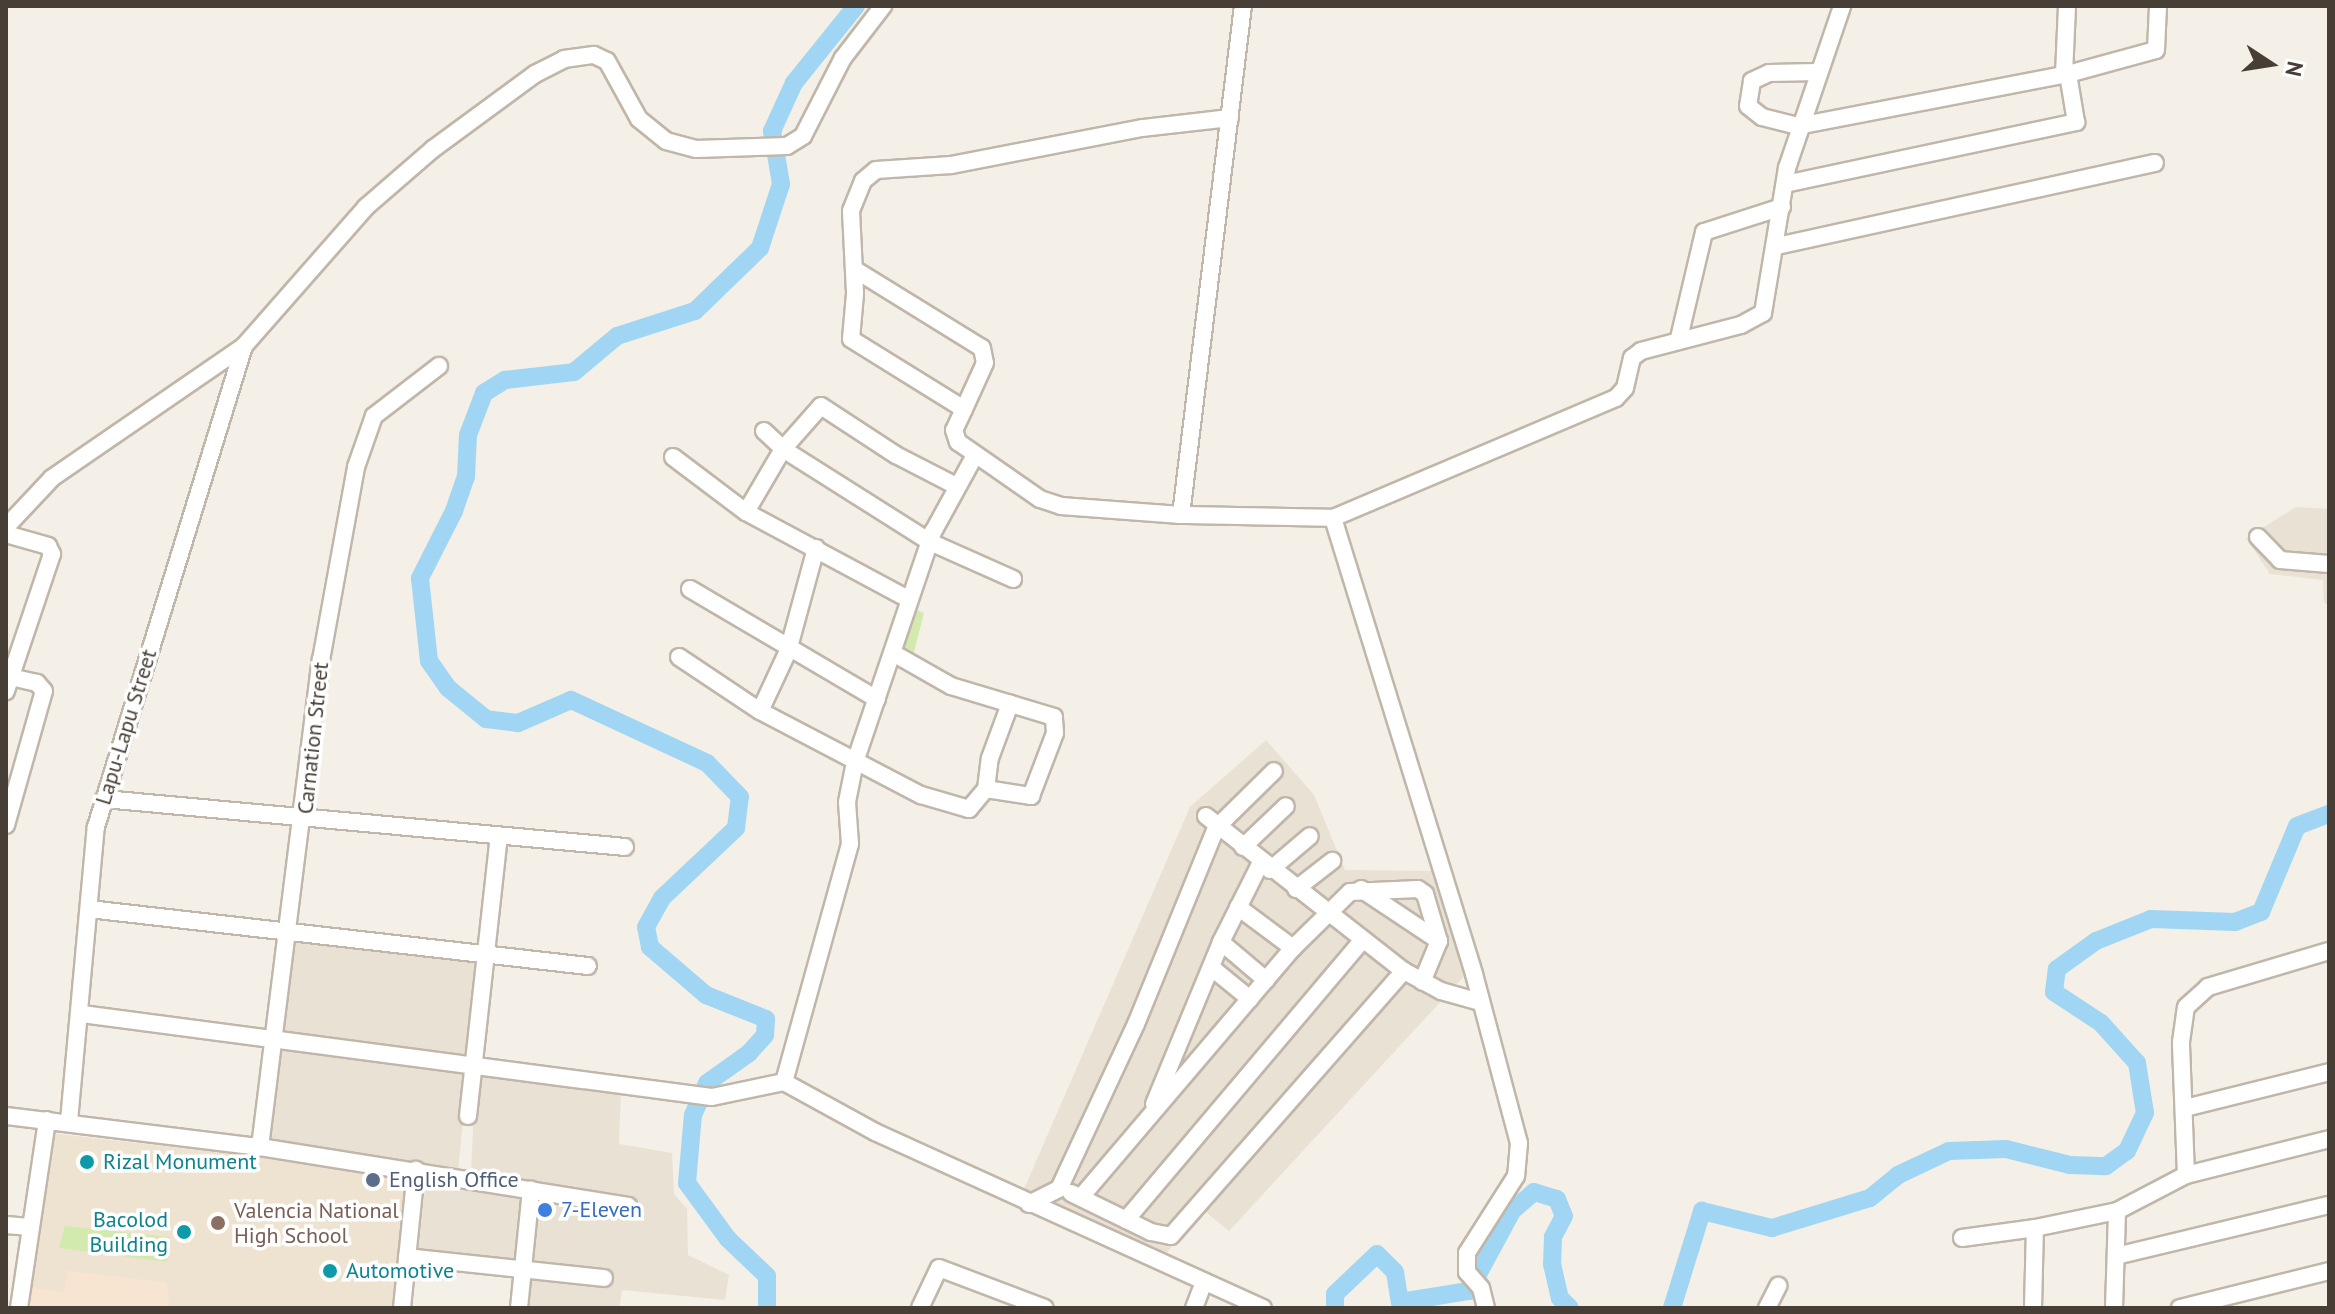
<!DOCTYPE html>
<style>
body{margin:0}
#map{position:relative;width:2335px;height:1314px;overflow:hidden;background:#f4efe7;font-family:"PT Sans",sans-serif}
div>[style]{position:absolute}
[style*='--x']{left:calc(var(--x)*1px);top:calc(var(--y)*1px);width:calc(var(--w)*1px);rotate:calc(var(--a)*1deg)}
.residential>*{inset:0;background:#e8e1d4}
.commercial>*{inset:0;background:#f7e5d1}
.education>*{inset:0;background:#eee3d0}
.green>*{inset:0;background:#d2eaae}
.river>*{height:18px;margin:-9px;padding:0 9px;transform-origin:9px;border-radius:9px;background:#a0d6f3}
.roads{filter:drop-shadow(2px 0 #c0b6a9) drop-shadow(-2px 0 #c0b6a9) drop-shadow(0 2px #c0b6a9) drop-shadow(0 -2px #c0b6a9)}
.minor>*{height:16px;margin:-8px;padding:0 8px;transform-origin:8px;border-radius:8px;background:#fff}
.dots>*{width:22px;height:22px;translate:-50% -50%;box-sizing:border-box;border:4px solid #fff;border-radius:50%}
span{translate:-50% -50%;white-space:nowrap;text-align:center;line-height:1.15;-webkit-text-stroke:7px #fff;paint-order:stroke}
.street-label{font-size:22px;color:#473f35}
.culture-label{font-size:22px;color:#0d838f}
.left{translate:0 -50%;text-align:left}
.right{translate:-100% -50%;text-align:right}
.service-label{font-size:22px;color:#4e5e75}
.education-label{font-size:22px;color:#785e54}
.shop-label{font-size:22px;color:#366cbe}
.frame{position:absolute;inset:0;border:8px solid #473f35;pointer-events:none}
.north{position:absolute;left:2231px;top:24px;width:80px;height:80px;-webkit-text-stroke:6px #fff;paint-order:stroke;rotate:102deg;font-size:22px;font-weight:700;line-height:32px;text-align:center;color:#473f35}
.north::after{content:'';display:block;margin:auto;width:28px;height:36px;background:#473f35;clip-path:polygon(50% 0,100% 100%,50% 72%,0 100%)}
</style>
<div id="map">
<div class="residential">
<i style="clip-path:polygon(2296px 507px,2329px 509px,2329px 605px,2324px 603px,2323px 580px,2270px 574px,2246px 538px)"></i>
<i style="clip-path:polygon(1266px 740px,1314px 795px,1345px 870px,1436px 871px,1467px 973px,1229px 1231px,1202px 1209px,1161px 1260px,1021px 1196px,1190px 807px)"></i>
<i style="clip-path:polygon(293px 934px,490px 956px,477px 1060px,282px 1030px)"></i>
<i style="clip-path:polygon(279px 1045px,468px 1069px,458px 1172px,268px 1138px)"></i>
<i style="clip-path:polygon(476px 1072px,621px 1090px,619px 1144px,672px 1153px,674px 1194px,687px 1209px,688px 1255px,729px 1275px,725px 1300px,622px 1290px,619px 1308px,525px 1308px,537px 1198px,631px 1214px,633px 1200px,471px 1172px)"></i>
<i style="clip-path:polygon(426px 1177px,526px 1194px,517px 1264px,418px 1255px)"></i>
</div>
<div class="commercial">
<i style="clip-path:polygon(67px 1271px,168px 1283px,169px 1308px,24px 1308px,26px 1287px)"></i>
</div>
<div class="education">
<i style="clip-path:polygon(49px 1133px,406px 1174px,392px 1308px,169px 1308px,167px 1283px,68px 1271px,64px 1292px,26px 1287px)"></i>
</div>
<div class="green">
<i style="clip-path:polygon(909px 607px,924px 613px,913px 656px,897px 650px)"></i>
<i style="clip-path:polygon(65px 1226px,170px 1237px,167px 1262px,59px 1248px)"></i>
</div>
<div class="river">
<i style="--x:767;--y:1308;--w:32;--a:-90"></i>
<i style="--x:767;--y:1276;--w:54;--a:-136.5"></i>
<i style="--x:728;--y:1239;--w:69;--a:-126.2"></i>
<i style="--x:687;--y:1183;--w:68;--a:-85"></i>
<i style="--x:693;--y:1115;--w:35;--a:-66"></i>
<i style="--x:707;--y:1083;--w:52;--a:-35.5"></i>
<i style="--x:749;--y:1053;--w:24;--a:-48"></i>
<i style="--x:765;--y:1035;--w:16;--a:-86"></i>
<i style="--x:766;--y:1019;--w:65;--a:-158.2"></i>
<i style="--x:706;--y:995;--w:74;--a:-139.4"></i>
<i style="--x:650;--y:947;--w:20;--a:-101"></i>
<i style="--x:646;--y:927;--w:33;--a:-61"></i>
<i style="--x:662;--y:898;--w:102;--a:-43.4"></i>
<i style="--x:736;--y:828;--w:31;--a:-83"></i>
<i style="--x:740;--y:797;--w:47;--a:-134.1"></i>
<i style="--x:707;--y:763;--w:150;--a:-155.1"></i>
<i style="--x:571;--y:700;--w:58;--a:156.5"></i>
<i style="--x:518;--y:723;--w:32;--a:-173"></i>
<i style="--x:486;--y:719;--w:49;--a:-140.8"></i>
<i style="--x:448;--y:688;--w:33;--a:-125"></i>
<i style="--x:429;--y:661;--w:83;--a:-96.2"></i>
<i style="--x:420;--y:578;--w:75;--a:-63.1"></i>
<i style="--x:454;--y:511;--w:36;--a:-71"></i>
<i style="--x:466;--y:477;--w:42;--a:-87.3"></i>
<i style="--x:468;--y:435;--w:45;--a:-69.1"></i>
<i style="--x:484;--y:393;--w:25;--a:-32"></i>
<i style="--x:505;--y:380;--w:69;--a:-6.6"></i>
<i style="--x:574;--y:372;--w:56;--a:-39.9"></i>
<i style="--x:617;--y:336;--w:82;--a:-17.8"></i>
<i style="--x:695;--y:311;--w:91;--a:-44.1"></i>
<i style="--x:760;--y:248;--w:67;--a:-71.8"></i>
<i style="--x:781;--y:184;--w:54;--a:-99.6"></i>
<i style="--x:772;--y:131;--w:53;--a:-65.4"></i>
<i style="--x:794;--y:83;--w:99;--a:-51.2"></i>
<i style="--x:1335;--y:1308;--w:14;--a:-90"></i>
<i style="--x:1335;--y:1294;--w:58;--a:-43.6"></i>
<i style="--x:1377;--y:1254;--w:25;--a:45"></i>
<i style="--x:1395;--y:1272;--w:30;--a:81"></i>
<i style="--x:1400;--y:1302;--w:70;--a:-9.1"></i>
<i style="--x:1469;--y:1291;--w:91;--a:-61.7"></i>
<i style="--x:1512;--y:1211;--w:29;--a:-41"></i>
<i style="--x:1534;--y:1192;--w:24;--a:17"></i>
<i style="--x:1557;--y:1199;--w:18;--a:68"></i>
<i style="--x:1564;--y:1216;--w:24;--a:118"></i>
<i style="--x:1553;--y:1237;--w:27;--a:92"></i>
<i style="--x:1552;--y:1264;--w:35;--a:77"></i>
<i style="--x:1560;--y:1298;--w:14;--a:45"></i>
<i style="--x:1672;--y:1308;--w:102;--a:-72.8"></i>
<i style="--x:1702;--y:1211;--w:72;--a:13.7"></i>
<i style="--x:1772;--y:1228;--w:102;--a:-17"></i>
<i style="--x:1870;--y:1198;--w:36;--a:-39"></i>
<i style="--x:1898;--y:1175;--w:56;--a:-25.2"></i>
<i style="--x:1949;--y:1151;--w:57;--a:-2"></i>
<i style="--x:2006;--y:1149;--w:66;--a:14"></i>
<i style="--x:2070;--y:1165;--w:36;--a:2"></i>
<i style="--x:2106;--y:1166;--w:26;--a:-36"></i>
<i style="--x:2127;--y:1151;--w:42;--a:-64.7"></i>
<i style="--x:2145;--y:1113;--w:51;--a:-99.1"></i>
<i style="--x:2137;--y:1063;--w:54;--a:-132"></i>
<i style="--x:2101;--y:1023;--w:56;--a:-146.6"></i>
<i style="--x:2054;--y:992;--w:23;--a:-83"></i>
<i style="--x:2057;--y:969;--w:48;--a:-35.7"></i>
<i style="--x:2096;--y:941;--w:59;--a:-21.8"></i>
<i style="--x:2151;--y:919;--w:84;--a:2"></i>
<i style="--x:2235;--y:922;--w:28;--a:-21"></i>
<i style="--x:2261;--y:912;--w:93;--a:-67.3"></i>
<i style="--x:2297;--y:826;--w:34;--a:-21"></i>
</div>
<div class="roads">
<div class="minor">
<i style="--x:1817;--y:72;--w:48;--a:178.8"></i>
<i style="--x:1769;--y:73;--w:19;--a:155"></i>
<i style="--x:1752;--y:81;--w:25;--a:99"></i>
<i style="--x:1748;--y:106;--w:18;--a:38"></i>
<i style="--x:1762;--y:117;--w:37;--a:14"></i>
<i style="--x:1798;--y:126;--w:271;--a:-10.9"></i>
<i style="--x:2064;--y:75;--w:69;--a:-87.5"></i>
<i style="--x:1230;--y:118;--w:89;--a:173.5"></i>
<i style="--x:1142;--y:128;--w:195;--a:169"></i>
<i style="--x:951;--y:165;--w:75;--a:176.2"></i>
<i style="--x:876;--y:170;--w:17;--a:140"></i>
<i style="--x:863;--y:181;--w:32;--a:112"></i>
<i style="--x:851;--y:211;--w:83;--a:87.2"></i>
<i style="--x:855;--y:294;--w:45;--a:95.1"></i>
<i style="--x:851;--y:339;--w:133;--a:31.8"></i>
<i style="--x:964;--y:409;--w:23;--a:115"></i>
<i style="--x:954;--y:430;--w:13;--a:72"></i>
<i style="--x:958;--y:442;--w:100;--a:34.8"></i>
<i style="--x:1040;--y:499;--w:22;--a:18"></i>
<i style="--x:1061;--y:506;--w:120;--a:4.3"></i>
<i style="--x:1181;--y:515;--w:152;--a:1.1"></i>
<i style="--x:1333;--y:518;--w:307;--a:-23"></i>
<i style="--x:1616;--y:398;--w:13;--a:-48"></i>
<i style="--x:1625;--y:388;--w:31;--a:-77"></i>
<i style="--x:1632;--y:358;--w:11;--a:-38"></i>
<i style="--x:1641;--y:351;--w:103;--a:-14.6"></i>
<i style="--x:1741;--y:325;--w:25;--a:-29"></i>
<i style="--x:1763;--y:313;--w:147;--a:-80.6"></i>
<i style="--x:1787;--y:168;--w:171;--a:-71.2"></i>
<i style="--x:1785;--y:184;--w:298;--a:-12"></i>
<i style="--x:2076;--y:122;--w:49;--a:-99.5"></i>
<i style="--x:2068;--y:74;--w:91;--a:-15.3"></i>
<i style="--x:2156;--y:50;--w:44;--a:-87.4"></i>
<i style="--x:1777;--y:246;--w:387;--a:-12.4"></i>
<i style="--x:854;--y:269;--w:150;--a:31.7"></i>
<i style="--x:982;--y:348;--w:15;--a:79"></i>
<i style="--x:985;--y:363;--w:51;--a:114.5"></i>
<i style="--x:1679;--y:338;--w:109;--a:-76.7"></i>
<i style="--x:1704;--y:232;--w:82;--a:-17.8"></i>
<i style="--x:764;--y:431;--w:26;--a:43"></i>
<i style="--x:783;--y:449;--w:174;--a:32.3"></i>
<i style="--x:930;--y:542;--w:91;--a:24"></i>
<i style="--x:673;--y:457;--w:91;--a:37"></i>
<i style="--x:746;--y:512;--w:184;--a:28.2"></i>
<i style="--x:746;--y:512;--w:73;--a:-59.6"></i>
<i style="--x:783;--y:449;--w:57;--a:-48.5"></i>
<i style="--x:821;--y:406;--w:90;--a:33.2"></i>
<i style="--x:896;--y:455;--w:68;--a:27.3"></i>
<i style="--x:1181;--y:515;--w:513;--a:-83.06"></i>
<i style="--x:1333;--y:518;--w:477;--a:72.8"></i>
<i style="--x:1474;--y:974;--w:175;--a:75.1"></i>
<i style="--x:1519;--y:1143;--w:33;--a:95"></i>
<i style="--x:1516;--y:1176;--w:91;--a:122.5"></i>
<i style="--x:1467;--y:1253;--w:19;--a:90"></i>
<i style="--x:1467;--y:1272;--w:21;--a:49"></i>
<i style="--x:1481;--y:1288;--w:21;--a:76"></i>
<i style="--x:6;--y:527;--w:67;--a:-46.8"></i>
<i style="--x:52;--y:478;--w:233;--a:-34.5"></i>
<i style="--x:244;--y:346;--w:185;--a:-48.7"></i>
<i style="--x:366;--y:207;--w:89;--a:-40.9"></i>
<i style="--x:433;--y:149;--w:127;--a:-36.3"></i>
<i style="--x:535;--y:74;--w:33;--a:-27"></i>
<i style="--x:564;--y:59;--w:30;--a:-8"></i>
<i style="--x:594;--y:55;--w:14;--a:25"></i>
<i style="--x:607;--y:61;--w:66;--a:61.1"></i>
<i style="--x:639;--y:119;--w:35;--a:39"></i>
<i style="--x:666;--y:141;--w:31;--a:15"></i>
<i style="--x:696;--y:149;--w:91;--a:-1.9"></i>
<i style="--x:787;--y:146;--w:19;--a:-32"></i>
<i style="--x:803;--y:136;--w:88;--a:-62.9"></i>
<i style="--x:843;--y:58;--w:66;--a:-52.4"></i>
<i style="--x:6;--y:534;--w:44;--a:15.9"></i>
<i style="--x:48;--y:546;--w:9;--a:63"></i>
<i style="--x:52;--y:554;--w:145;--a:108.6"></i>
<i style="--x:2258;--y:537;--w:32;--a:46"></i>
<i style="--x:2280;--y:560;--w:49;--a:4.7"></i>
<i style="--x:816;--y:548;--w:107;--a:105.2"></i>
<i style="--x:788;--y:651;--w:66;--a:115"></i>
<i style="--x:760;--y:711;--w:182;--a:27.6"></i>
<i style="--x:921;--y:795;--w:50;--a:16.3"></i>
<i style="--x:969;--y:809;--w:26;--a:-50"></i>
<i style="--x:986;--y:789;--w:46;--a:8.8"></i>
<i style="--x:1031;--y:796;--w:67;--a:-69.1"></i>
<i style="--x:1055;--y:733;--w:16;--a:-94"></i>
<i style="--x:1054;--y:717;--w:108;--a:-163.2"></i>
<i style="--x:951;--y:686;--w:67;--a:-150.4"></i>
<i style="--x:690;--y:589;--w:217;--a:30.5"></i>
<i style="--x:679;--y:657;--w:97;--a:33.7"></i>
<i style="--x:986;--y:789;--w:31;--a:-83"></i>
<i style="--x:990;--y:758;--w:58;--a:-69.7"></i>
<i style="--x:104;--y:799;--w:523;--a:5.26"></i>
<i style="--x:1206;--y:816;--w:251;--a:38.1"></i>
<i style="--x:1404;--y:971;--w:42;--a:28.4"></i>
<i style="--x:1441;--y:991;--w:41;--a:15.8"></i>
<i style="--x:6;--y:825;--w:139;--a:-74.2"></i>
<i style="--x:44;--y:691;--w:11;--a:-131"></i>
<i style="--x:37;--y:683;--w:27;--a:-167"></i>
<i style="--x:1243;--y:847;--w:59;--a:-43.6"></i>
<i style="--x:1270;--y:870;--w:52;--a:-40.4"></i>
<i style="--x:1296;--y:889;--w:46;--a:-37.9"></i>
<i style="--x:1361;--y:889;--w:94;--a:33.7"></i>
<i style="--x:1238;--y:907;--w:69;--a:36.7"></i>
<i style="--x:89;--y:909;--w:502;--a:6.52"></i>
<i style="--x:1221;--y:942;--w:59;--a:40.2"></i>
<i style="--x:1212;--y:968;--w:49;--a:39.2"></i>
<i style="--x:82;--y:1014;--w:635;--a:7.51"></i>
<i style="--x:712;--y:1097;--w:74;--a:-11.8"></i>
<i style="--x:784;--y:1082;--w:104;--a:28.8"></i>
<i style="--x:875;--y:1132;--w:426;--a:24.4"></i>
<i style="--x:784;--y:1082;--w:247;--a:-74.5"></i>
<i style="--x:850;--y:844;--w:42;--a:-94.1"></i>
<i style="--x:847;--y:802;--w:41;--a:-78.7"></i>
<i style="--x:855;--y:762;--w:243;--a:-71.3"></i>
<i style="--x:933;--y:532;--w:85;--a:-61.3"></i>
<i style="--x:1154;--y:1104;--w:175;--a:-67.5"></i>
<i style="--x:1221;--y:942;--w:89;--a:-63.4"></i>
<i style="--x:2185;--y:1108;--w:148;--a:-14"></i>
<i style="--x:6;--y:1116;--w:256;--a:7"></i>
<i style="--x:260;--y:1147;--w:373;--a:9.1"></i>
<i style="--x:468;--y:1116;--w:282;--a:-83.7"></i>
<i style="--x:69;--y:1121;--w:295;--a:-84.8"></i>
<i style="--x:96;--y:827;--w:503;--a:-72.9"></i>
<i style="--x:260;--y:1147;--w:491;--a:-82.9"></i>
<i style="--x:321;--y:660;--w:196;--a:-79.7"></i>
<i style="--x:356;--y:467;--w:54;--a:-70.6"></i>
<i style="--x:374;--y:416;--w:82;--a:-37.6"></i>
<i style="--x:2186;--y:1175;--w:147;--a:-14.1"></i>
<i style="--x:1071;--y:1193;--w:89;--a:26"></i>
<i style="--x:1151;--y:1232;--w:20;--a:11"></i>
<i style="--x:1171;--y:1236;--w:353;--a:-48.7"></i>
<i style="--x:1081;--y:1197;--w:327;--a:-49.6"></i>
<i style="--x:1293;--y:948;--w:80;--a:-44.5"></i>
<i style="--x:1350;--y:892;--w:68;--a:-2.5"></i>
<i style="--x:1418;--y:889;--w:9;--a:36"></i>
<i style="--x:1425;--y:894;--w:49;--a:73.4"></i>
<i style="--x:1439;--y:941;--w:44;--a:112.5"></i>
<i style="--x:1029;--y:1204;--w:34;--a:-27"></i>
<i style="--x:1059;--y:1189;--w:182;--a:-65"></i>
<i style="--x:1136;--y:1024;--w:212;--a:-67.8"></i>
<i style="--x:1216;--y:828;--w:81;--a:-44.5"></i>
<i style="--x:1126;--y:1220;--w:367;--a:-49.8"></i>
<i style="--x:6;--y:1225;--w:24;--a:5"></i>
<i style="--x:1962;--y:1238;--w:74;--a:-7.8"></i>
<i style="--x:2116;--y:1256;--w:219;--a:-13.5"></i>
<i style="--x:407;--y:1257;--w:198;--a:6.1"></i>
<i style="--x:19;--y:1308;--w:190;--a:-81.5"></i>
<i style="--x:402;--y:1308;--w:139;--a:-84.2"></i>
<i style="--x:519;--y:1308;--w:119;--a:-84.2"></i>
<i style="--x:920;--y:1308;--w:44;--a:-64.6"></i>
<i style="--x:939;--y:1268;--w:113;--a:20.7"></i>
<i style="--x:1194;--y:1308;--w:26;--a:-69"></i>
<i style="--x:1767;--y:1308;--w:25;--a:-63"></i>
<i style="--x:2033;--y:1308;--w:80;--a:-88.6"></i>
<i style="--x:2035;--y:1228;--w:84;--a:-11.7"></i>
<i style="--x:2114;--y:1308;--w:97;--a:-88.2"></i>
<i style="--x:2117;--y:1211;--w:78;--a:-27.6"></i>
<i style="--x:2186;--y:1175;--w:133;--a:-92.2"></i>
<i style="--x:2181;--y:1042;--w:35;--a:-82"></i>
<i style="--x:2186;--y:1007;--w:30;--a:-42"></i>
<i style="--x:2208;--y:987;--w:126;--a:-16.6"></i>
<i style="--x:2180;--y:1308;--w:154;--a:-13.9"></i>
</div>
</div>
<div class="dots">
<i style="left:87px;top:1162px;background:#0f9aa8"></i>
<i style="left:373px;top:1180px;background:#5c6f8a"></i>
<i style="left:545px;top:1210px;background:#3f7fe0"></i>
<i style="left:218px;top:1223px;background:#8d6e63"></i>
<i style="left:184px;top:1232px;background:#0f9aa8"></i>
<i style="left:330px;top:1271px;background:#0f9aa8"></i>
</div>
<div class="street-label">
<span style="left:126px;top:727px;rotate:-73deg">Lapu-Lapu Street</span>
<span style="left:313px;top:738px;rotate:-84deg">Carnation Street</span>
</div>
<div class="culture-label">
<span class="left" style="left:103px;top:1162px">Rizal Monument</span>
<span class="right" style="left:168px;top:1232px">Bacolod<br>Building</span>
<span class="left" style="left:346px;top:1271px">Automotive</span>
</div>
<div class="service-label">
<span class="left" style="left:389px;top:1180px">English Office</span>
</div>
<div class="education-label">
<span class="left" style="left:234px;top:1223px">Valencia National<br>High School</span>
</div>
<div class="shop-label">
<span class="left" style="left:561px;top:1210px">7-Eleven</span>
</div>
<div class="frame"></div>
<div class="north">N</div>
</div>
